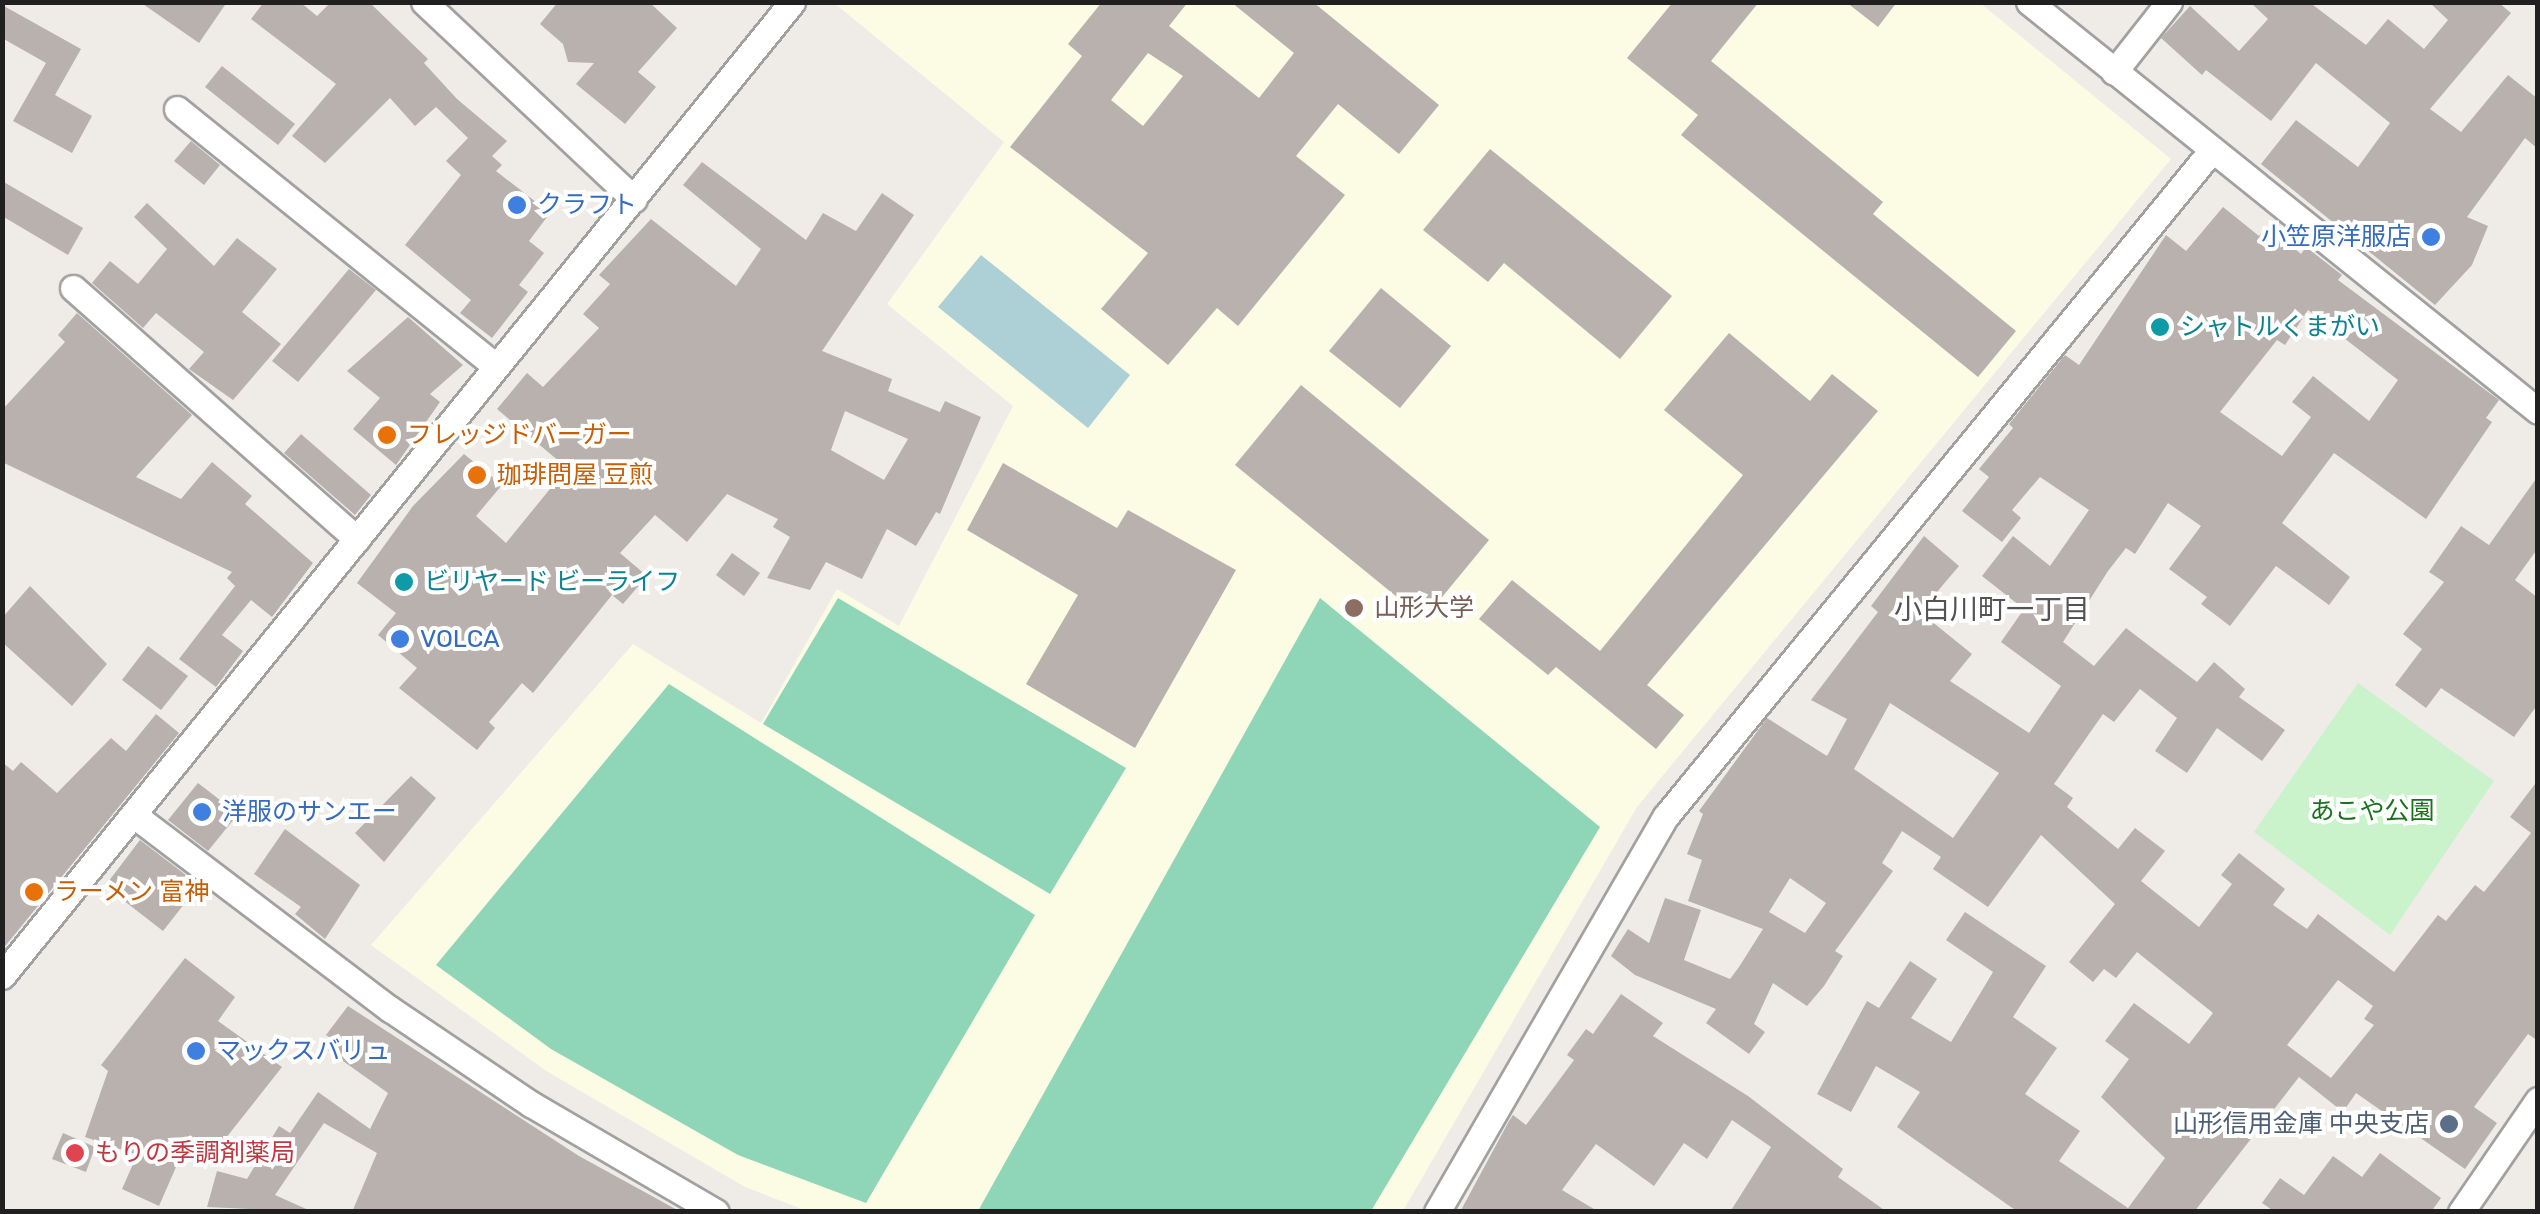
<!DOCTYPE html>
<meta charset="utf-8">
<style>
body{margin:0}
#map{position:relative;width:2540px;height:1214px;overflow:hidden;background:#efece7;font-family:Rubik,"Noto Sans JP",sans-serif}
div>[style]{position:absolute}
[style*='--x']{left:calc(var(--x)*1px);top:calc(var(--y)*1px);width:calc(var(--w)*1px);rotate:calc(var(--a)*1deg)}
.education>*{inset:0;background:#fcfbe4}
.park>*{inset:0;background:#caf3cb}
.pitch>*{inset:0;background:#8fd5b7}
.water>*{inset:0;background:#add0d7}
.building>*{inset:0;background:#b8b1ad}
.roads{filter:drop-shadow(2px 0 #a1a1a1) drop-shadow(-2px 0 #a1a1a1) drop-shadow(0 2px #a1a1a1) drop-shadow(0 -2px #a1a1a1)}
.minor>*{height:25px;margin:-12.5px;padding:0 12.5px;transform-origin:12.5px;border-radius:12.5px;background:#fff}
.dots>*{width:28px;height:28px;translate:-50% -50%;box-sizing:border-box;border:5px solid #fff;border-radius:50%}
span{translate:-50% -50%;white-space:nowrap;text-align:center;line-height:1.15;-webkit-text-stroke:8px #fff;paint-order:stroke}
.shop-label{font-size:25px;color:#366cbe}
.left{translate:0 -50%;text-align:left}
.right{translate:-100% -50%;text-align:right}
.culture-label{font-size:25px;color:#0d838f}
.food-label{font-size:25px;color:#c56008}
.education-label{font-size:25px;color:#785e54}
.park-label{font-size:25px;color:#19731d}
.service-label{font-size:25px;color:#4e5e75}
.health-label{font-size:25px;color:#be3a42}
.neighbourhood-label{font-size:28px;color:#535353}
.frame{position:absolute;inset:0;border:5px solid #202020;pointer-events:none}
</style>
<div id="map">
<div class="education">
<i style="clip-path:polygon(834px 3px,1980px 3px,2171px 159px,1637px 807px,1403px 1211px,807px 1211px,745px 1187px,548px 1072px,371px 945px,633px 644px,761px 723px,837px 589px,899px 626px,1013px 406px,887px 304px,1004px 142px)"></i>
</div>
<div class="park">
<i style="clip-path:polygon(2358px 683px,2494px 781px,2390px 935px,2254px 832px)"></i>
</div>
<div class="pitch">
<i style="clip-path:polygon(838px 598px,1126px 768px,1050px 894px,763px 724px)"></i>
<i style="clip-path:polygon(1320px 598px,1600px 827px,1371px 1211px,978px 1211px)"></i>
<i style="clip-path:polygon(669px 684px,1035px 915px,866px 1203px,738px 1155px,551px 1049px,436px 965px)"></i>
</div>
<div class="water">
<i style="clip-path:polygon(981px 255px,1130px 375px,1088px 428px,938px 307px)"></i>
</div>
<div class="building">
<i style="clip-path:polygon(140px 2px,227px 2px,199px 43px)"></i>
<i style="clip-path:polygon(264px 2px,300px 2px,317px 16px,331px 2px,369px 2px,428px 59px,424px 63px,457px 99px,507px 141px,492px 156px,502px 165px,496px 171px,550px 213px,529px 241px,544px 253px,519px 285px,528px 292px,492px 338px,460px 313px,471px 300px,405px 245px,461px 175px,446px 161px,468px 138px,436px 107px,415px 126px,390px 98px,325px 163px,292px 136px,336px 84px,251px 19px)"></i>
<i style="clip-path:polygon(558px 2px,649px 2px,677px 28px,638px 72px,656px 87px,625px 124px,576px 84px,594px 63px,568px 62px,563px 44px,540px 24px)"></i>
<i style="clip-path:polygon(evenodd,1102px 2px,1188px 2px,1169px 26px,1259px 98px,1294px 53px,1231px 2px,1313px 2px,1439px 105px,1399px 154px,1338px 104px,1296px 156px,1345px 195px,1238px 326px,1217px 308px,1168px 365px,1101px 309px,1148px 253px,1010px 147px,1082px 56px,1068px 44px,1102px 2px,1148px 53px,1183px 76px,1143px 126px,1111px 100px,1148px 53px)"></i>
<i style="clip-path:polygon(1673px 2px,1759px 2px,1711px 61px,1883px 202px,1873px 214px,2016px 331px,1978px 377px,1681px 135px,1698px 115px,1627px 58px)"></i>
<i style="clip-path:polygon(1846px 2px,1897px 2px,1878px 27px)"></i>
<i style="clip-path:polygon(2250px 2px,2309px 2px,2366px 45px,2388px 19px,2424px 49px,2448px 20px,2429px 2px,2498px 2px,2511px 13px,2430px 109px,2461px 132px,2508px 75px,2538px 99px,2538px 149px,2525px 138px,2467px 217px,2488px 226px,2472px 265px,2435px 305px,2261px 164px,2296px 120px,2358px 167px,2390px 123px,2316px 63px,2271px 121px,2206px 70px,2202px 75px,2161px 38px,2190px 6px,2239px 51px,2268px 19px)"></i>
<i style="clip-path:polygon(2px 5px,81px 49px,55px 95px,92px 116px,72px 153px,13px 121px,46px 63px,2px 38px)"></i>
<i style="clip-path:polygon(222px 66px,295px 124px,278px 145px,205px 87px)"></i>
<i style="clip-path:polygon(191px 141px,220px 165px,204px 185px,174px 161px)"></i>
<i style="clip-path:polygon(1490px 149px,1672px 296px,1620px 359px,1504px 263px,1488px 282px,1423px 230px)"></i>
<i style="clip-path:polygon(evenodd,702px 162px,806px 240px,823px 213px,856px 231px,882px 193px,914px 215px,822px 351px,892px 379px,888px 391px,940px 412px,945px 401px,981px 417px,940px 514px,936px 512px,916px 546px,887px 529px,862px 579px,826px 562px,810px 590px,767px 578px,790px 537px,773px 527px,778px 519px,727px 494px,687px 542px,655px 515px,620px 553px,647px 576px,623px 604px,612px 595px,533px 693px,522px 683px,489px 722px,495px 728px,477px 750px,399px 688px,417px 668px,378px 635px,396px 613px,357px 583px,413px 506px,464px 454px,502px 485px,476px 516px,506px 543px,567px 468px,497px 409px,527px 373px,543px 387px,599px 328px,583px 314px,610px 284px,599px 275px,651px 219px,736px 286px,761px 249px,683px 185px,702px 162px,845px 411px,908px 439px,884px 480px,831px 450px,845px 411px)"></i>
<i style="clip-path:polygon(2px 181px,83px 228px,68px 255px,2px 216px)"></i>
<i style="clip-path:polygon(147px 203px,214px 266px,237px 238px,277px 269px,242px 312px,281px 344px,233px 400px,189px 369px,204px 352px,156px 313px,143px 328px,92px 283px,110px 261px,138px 284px,167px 249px,134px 217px)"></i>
<i style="clip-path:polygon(evenodd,2223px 207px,2259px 236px,2268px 226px,2301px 254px,2306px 247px,2342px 275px,2338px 280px,2499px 400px,2486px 418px,2492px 422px,2426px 519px,2334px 453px,2282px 523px,2350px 577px,2329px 605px,2276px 566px,2230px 626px,2201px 604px,2207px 597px,2169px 569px,2201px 526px,2168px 503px,2135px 554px,2126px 548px,2108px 571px,2063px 642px,2094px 666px,2126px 628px,2197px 682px,2214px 662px,2245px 689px,2239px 697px,2285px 730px,2262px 761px,2217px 728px,2187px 773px,2155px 751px,2177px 718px,2140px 689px,2114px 722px,2103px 714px,2054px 784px,2073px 798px,2067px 807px,2118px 849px,2135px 828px,2165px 851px,2141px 881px,2199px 927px,2232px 884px,2221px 875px,2239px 853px,2285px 889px,2273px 905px,2307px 929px,2318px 914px,2394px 972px,2438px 915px,2446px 921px,2475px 885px,2484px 892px,2531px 833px,2510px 817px,2538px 780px,2538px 1041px,2528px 1034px,2474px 1107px,2497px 1123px,2465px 1169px,2356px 1093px,2343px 1112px,2299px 1077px,2194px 1212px,2018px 1212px,1897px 1127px,1920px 1092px,1876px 1066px,1851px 1112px,1817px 1094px,1867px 1001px,1879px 1008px,1910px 961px,1937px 979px,1911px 1018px,1951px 1042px,1993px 972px,1946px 940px,1965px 912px,2046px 966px,2013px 1017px,2057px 1048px,2025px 1094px,2080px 1131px,2059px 1161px,2128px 1208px,2165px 1158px,2101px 1097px,2129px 1059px,2105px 1041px,2134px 1003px,2189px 1044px,2213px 1013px,2137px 952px,2116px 978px,2104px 969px,2093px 982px,2069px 962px,2115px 904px,2041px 835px,1988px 907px,1933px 869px,1941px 857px,1902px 831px,1882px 863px,1893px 871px,1835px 951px,1843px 956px,1824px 986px,1807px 1006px,1773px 983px,1754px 1024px,1765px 1032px,1749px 1054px,1706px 1023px,1716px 1009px,1635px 975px,1611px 956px,1628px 929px,1649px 943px,1665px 898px,1701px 910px,1684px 960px,1730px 979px,1739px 967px,1763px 929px,1688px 901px,1702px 860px,1687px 854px,1703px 814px,1699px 811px,1767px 718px,1827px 756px,1847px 719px,1811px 700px,1878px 612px,1871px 606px,1924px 536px,1959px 566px,1920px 612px,1972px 654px,1950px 681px,2029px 733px,2061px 686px,2001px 642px,2024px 609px,1982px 576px,2013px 536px,2050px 566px,2089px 510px,2040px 477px,2012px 510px,2021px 518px,2002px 542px,1962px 511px,1989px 477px,1979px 469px,2013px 428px,2009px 424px,2065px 355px,2079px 365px,2166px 235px,2186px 251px,2223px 207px,2308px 310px,2398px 380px,2369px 421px,2313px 376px,2292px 402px,2311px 417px,2282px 456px,2220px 412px,2277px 340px,2285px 345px,2308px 310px,2223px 207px,1890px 703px,1999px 773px,1953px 838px,1854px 769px,1890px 703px,2223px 207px,1790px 878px,1826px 903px,1805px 933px,1769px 912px,1790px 878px,2223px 207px,2338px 980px,2373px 1006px,2364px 1019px,2374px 1025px,2331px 1078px,2287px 1045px,2338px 980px)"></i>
<i style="clip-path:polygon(349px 269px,376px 290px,298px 382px,272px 361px)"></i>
<i style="clip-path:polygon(1381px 288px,1451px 346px,1400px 408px,1329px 351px)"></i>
<i style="clip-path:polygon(77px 313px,192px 415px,136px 477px,181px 499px,212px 462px,252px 496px,245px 504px,313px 563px,272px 617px,251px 600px,222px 635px,243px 651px,216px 687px,179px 659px,235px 586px,227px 578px,232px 572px,2px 462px,2px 410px,65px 342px,58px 335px)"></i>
<i style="clip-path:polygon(408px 317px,463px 365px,430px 394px,440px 402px,396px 465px,353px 429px,380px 398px,347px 371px)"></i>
<i style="clip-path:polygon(1729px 333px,1810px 401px,1832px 374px,1878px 411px,1647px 685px,1684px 715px,1656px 749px,1556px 667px,1548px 675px,1479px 619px,1512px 580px,1600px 651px,1743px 475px,1664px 410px)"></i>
<i style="clip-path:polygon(1301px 385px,1489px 540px,1424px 619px,1235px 465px)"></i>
<i style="clip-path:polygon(301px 434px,371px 495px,355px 515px,284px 453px)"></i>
<i style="clip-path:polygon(1003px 463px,1117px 528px,1128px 510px,1236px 570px,1135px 748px,1026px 684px,1078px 595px,967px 530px)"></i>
<i style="clip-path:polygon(2538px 476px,2538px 548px,2515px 580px,2538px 598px,2538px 704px,2514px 737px,2441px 688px,2426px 708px,2395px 685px,2422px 649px,2403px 634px,2444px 582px,2429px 572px,2461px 526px,2489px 545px)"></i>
<i style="clip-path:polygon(732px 553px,760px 573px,744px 596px,716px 575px)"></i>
<i style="clip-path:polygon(30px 586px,107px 664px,72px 706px,2px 642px,2px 618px)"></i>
<i style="clip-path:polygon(148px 646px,188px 676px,161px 710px,122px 680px)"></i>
<i style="clip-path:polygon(156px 714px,179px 733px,2px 950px,2px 762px,13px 771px,21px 762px,57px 793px,111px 738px,126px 751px)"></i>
<i style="clip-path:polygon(411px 776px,436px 798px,384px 862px,355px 833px)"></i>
<i style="clip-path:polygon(198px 783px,238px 814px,208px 851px,168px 820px)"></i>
<i style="clip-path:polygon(285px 829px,360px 885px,325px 939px,295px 914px,301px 907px,254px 874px)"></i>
<i style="clip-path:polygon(140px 840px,199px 885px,163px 931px,105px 886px)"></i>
<i style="clip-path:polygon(185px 958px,235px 997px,218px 1021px,282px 1067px,214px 1153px,190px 1135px,159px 1206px,122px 1189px,137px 1155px,85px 1137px,108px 1071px,101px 1065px)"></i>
<i style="clip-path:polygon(1621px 994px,1663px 1023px,1653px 1036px,1748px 1096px,1843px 1169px,1838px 1177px,1887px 1212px,1730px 1212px,1771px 1147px,1732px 1120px,1707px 1159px,1684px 1143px,1654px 1186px,1596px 1144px,1562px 1190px,1599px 1212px,1460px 1212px,1509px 1121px,1513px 1115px,1526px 1125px,1574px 1060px,1567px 1055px,1586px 1029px,1593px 1034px)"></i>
<i style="clip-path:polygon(348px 1006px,579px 1156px,681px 1212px,352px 1212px,377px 1153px,324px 1123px,275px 1195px,313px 1212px,207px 1207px,217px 1171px,247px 1179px,279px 1126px,290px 1133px,318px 1092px,370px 1129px,388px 1093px,326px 1049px,332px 1039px,326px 1035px)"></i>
<i style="clip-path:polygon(63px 1133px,95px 1147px,86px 1172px,52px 1159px)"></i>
<i style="clip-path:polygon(2380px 1153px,2441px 1198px,2431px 1212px,2275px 1212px,2262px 1203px,2280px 1178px,2304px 1195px,2333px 1156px,2362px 1177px)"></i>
</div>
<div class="roads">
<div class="minor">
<i style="--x:424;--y:2;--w:288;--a:43.2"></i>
<i style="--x:2029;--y:2;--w:653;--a:38.78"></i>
<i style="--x:2114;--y:72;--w:89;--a:-51.8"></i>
<i style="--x:177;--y:109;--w:409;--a:38.9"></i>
<i style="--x:73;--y:288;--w:379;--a:41.5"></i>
<i style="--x:134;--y:815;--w:321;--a:37.2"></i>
<i style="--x:390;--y:1009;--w:170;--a:34"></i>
<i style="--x:531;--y:1104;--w:214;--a:30.3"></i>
<i style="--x:2;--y:976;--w:1254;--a:-50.95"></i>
<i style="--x:1437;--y:1212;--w:457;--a:-60"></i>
<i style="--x:1666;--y:816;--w:860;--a:-50.66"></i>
<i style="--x:2461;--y:1212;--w:136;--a:-55.5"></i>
</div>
</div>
<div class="dots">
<i style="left:517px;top:205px;background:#3f7fe0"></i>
<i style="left:2431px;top:237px;background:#3f7fe0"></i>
<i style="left:2160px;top:327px;background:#0f9aa8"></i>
<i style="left:387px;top:435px;background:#e8710a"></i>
<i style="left:477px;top:475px;background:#e8710a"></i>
<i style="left:404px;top:582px;background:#0f9aa8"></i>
<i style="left:1354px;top:608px;background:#8d6e63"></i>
<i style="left:400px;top:639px;background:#3f7fe0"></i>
<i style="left:202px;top:812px;background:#3f7fe0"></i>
<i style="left:34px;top:892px;background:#e8710a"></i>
<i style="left:196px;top:1051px;background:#3f7fe0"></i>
<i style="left:2449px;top:1124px;background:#5c6f8a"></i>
<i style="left:75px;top:1153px;background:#e0444e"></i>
</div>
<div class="shop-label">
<span class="left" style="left:537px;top:205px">クラフト</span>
<span class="right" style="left:2411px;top:237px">小笠原洋服店</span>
<span class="left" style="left:420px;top:639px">VOLCA</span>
<span class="left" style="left:222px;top:812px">洋服のサンエー</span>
<span class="left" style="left:216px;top:1051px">マックスバリュ</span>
</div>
<div class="culture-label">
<span class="left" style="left:2180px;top:327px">シャトルくまがい</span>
<span class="left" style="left:424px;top:582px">ビリヤード ビーライフ</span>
</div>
<div class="food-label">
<span class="left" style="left:407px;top:435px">フレッジドバーガー</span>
<span class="left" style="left:497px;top:475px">珈琲問屋 豆煎</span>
<span class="left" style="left:54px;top:892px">ラーメン 富神</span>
</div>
<div class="education-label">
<span class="left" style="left:1374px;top:608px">山形大学</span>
</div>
<div class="park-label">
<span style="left:2372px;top:811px">あこや公園</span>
</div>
<div class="service-label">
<span class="right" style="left:2429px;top:1124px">山形信用金庫 中央支店</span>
</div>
<div class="health-label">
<span class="left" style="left:95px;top:1153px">もりの季調剤薬局</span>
</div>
<div class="neighbourhood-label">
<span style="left:1992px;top:610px">小白川町一丁目</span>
</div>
<div class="frame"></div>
</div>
